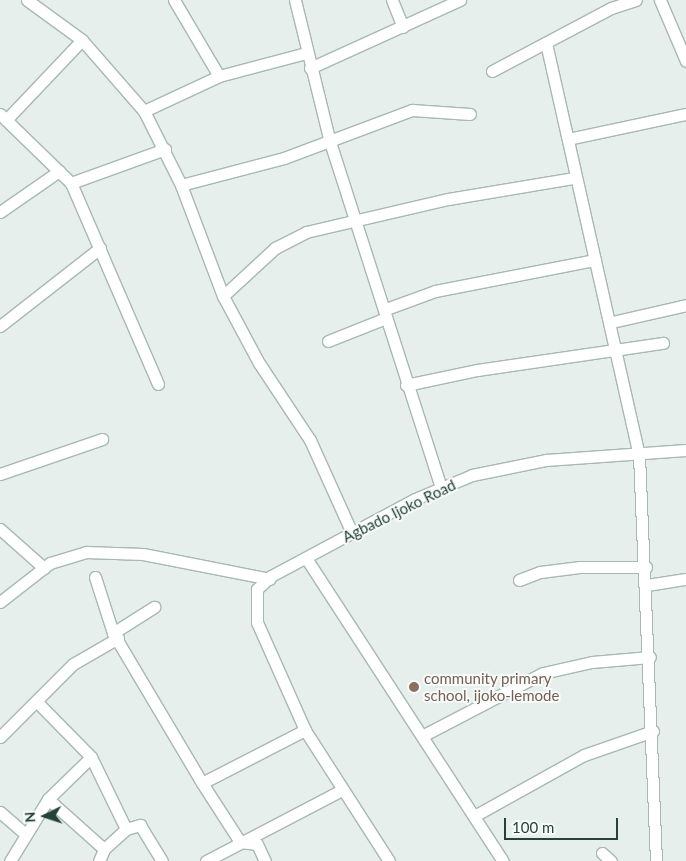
<!DOCTYPE html>
<style>
body{margin:0}
#map{position:relative;width:686px;height:861px;overflow:hidden;background:#e6efeb;font-family:Lato,sans-serif}
div>[style]{position:absolute}
[style*='--x']{left:calc(var(--x)*1px);top:calc(var(--y)*1px);width:calc(var(--w)*1px);rotate:calc(var(--a)*1deg)}
.roads{filter:drop-shadow(1px 0 #a8b8b2) drop-shadow(-1px 0 #a8b8b2) drop-shadow(0 1px #a8b8b2) drop-shadow(0 -1px #a8b8b2)}
.minor>*{height:11px;margin:-5.5px;padding:0 5.5px;transform-origin:5.5px;border-radius:5.5px;background:#fff}
.dots>*{width:14px;height:14px;translate:-50% -50%;box-sizing:border-box;border:2px solid #f7fbf9;border-radius:50%}
span{translate:-50% -50%;white-space:nowrap;text-align:center;line-height:1.15;-webkit-text-stroke:4px #f7fbf9;paint-order:stroke}
.street-label{font-size:15px;color:#24423a}
.education-label{font-size:15px;color:#785e54}
.left{translate:0 -50%;text-align:left}
.north{position:absolute;left:20px;top:791px;width:50px;height:50px;-webkit-text-stroke:4px #f7fbf9;paint-order:stroke;rotate:266deg;font-size:14px;font-weight:700;line-height:20px;text-align:center;color:#24423a}
.north::after{content:'';display:block;margin:auto;width:18px;height:22px;background:#24423a;clip-path:polygon(50% 0,100% 100%,50% 72%,0 100%)}
.scale{position:absolute;left:504px;top:818px;width:114px;height:22px;box-sizing:border-box;border:2px solid #24423a;border-top:0;padding-left:6px;font-size:15px;line-height:18px;white-space:nowrap;color:#24423a;-webkit-text-stroke:4px #f7fbf9;paint-order:stroke}
</style>
<div id="map">
<div class="roads">
<div class="minor">
<i style="--x:27;--y:0;--w:68;--a:36"></i>
<i style="--x:82;--y:40;--w:94;--a:48.9"></i>
<i style="--x:144;--y:111;--w:83;--a:63.4"></i>
<i style="--x:181;--y:185;--w:119;--a:69.3"></i>
<i style="--x:223;--y:296;--w:76;--a:61.8"></i>
<i style="--x:259;--y:363;--w:92;--a:56.5"></i>
<i style="--x:310;--y:440;--w:102;--a:65.7"></i>
<i style="--x:174;--y:0;--w:88;--a:59.4"></i>
<i style="--x:295;--y:0;--w:146;--a:76.2"></i>
<i style="--x:330;--y:142;--w:362;--a:72.2"></i>
<i style="--x:392;--y:0;--w:29;--a:68"></i>
<i style="--x:660;--y:0;--w:66;--a:66.9"></i>
<i style="--x:546;--y:43;--w:422;--a:77.3"></i>
<i style="--x:639;--y:455;--w:406;--a:87.6"></i>
<i style="--x:310;--y:68;--w:165;--a:-24.4"></i>
<i style="--x:492;--y:71;--w:135;--a:-27.9"></i>
<i style="--x:611;--y:8;--w:26;--a:-18"></i>
<i style="--x:144;--y:111;--w:83;--a:-25"></i>
<i style="--x:219;--y:76;--w:90;--a:-14.8"></i>
<i style="--x:0;--y:114;--w:99;--a:44.2"></i>
<i style="--x:71;--y:183;--w:219;--a:66.6"></i>
<i style="--x:6;--y:120;--w:110;--a:-46.5"></i>
<i style="--x:568;--y:139;--w:121;--a:-12"></i>
<i style="--x:71;--y:183;--w:100;--a:-19.9"></i>
<i style="--x:181;--y:185;--w:106;--a:-14.7"></i>
<i style="--x:284;--y:158;--w:137;--a:-20.6"></i>
<i style="--x:412;--y:110;--w:58;--a:3.9"></i>
<i style="--x:0;--y:212;--w:72;--a:-34.8"></i>
<i style="--x:223;--y:296;--w:71;--a:-42.7"></i>
<i style="--x:275;--y:248;--w:35;--a:-27"></i>
<i style="--x:306;--y:232;--w:146;--a:-13.1"></i>
<i style="--x:448;--y:199;--w:128;--a:-9.5"></i>
<i style="--x:386;--y:309;--w:52;--a:-20.2"></i>
<i style="--x:435;--y:291;--w:163;--a:-11"></i>
<i style="--x:612;--y:322;--w:76;--a:-12.9"></i>
<i style="--x:0;--y:326;--w:127;--a:-38"></i>
<i style="--x:328;--y:341;--w:62;--a:-21.6"></i>
<i style="--x:406;--y:385;--w:73;--a:-11.9"></i>
<i style="--x:477;--y:370;--w:188;--a:-8.3"></i>
<i style="--x:0;--y:474;--w:108;--a:-18.9"></i>
<i style="--x:0;--y:529;--w:59;--a:41.6"></i>
<i style="--x:306;--y:558;--w:361;--a:57"></i>
<i style="--x:95;--y:577;--w:59;--a:72.2"></i>
<i style="--x:113;--y:633;--w:174;--a:59.3"></i>
<i style="--x:202;--y:783;--w:70;--a:57.2"></i>
<i style="--x:240;--y:842;--w:17;--a:7"></i>
<i style="--x:257;--y:844;--w:19;--a:65"></i>
<i style="--x:519;--y:580;--w:22;--a:-21"></i>
<i style="--x:540;--y:572;--w:40;--a:-7.1"></i>
<i style="--x:580;--y:567;--w:66;--a:0"></i>
<i style="--x:647;--y:585;--w:39;--a:-9"></i>
<i style="--x:0;--y:602;--w:63;--a:-38"></i>
<i style="--x:50;--y:563;--w:38;--a:-17"></i>
<i style="--x:86;--y:552;--w:57;--a:2"></i>
<i style="--x:143;--y:554;--w:129;--a:11.1"></i>
<i style="--x:113;--y:633;--w:49;--a:-32.4"></i>
<i style="--x:37;--y:702;--w:77;--a:45.5"></i>
<i style="--x:91;--y:757;--w:80;--a:64.1"></i>
<i style="--x:422;--y:736;--w:136;--a:-27.5"></i>
<i style="--x:543;--y:673;--w:50;--a:-12.7"></i>
<i style="--x:592;--y:662;--w:58;--a:-4.9"></i>
<i style="--x:0;--y:737;--w:103;--a:-45"></i>
<i style="--x:73;--y:664;--w:52;--a:-30"></i>
<i style="--x:202;--y:783;--w:116;--a:-27.2"></i>
<i style="--x:48;--y:799;--w:60;--a:-44.3"></i>
<i style="--x:0;--y:812;--w:33;--a:41"></i>
<i style="--x:476;--y:815;--w:124;--a:-29.1"></i>
<i style="--x:584;--y:755;--w:73;--a:-19.2"></i>
<i style="--x:602;--y:853;--w:12;--a:42"></i>
<i style="--x:10;--y:861;--w:73;--a:-58.5"></i>
<i style="--x:48;--y:799;--w:75;--a:41.8"></i>
<i style="--x:99;--y:861;--w:13;--a:-67"></i>
<i style="--x:104;--y:849;--w:30;--a:-42"></i>
<i style="--x:126;--y:829;--w:15;--a:-16"></i>
<i style="--x:140;--y:825;--w:42;--a:58.6"></i>
<i style="--x:206;--y:861;--w:153;--a:-27.6"></i>
<i style="--x:389;--y:861;--w:156;--a:-122.7"></i>
<i style="--x:305;--y:730;--w:118;--a:-114"></i>
<i style="--x:257;--y:622;--w:33;--a:-90"></i>
<i style="--x:257;--y:589;--w:19;--a:-43"></i>
<i style="--x:271;--y:576;--w:163;--a:-28.1"></i>
<i style="--x:415;--y:499;--w:62;--a:-22.8"></i>
<i style="--x:472;--y:475;--w:76;--a:-11.5"></i>
<i style="--x:546;--y:460;--w:140;--a:-4.1"></i>
</div>
</div>
<div class="dots">
<i style="left:414px;top:687px;background:#8d6e63"></i>
</div>
<div class="street-label">
<span style="left:399px;top:511px;rotate:-26deg">Agbado Ijoko Road</span>
</div>
<div class="education-label">
<span class="left" style="left:424px;top:687px">community primary<br>school, ijoko-lemode</span>
</div>
<div class="north">N</div>
<div class="scale">100 m</div>
</div>
